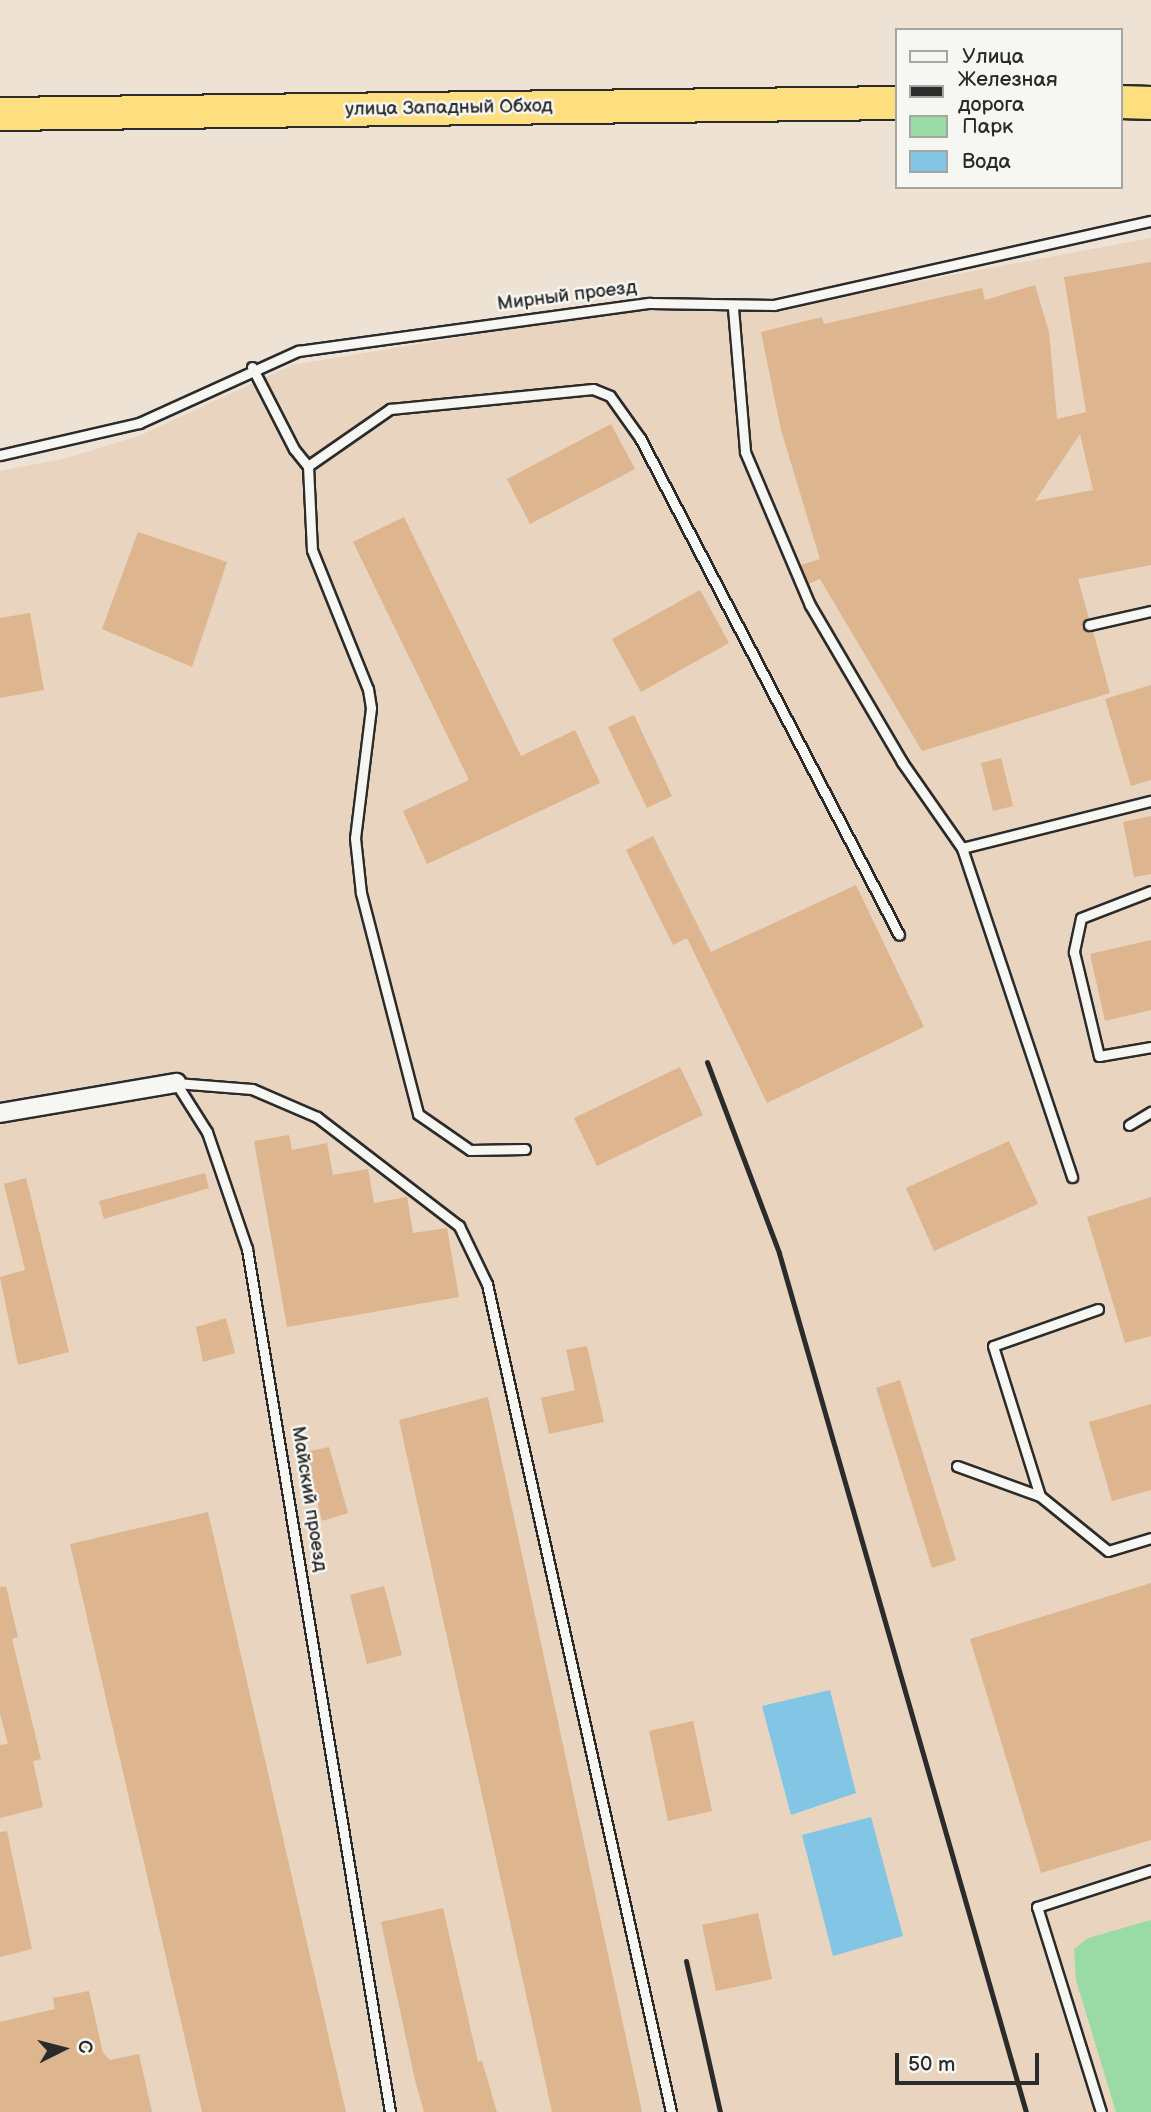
<!DOCTYPE html>
<meta charset="utf-8">
<style>
body{margin:0}
#map{position:relative;width:1151px;height:2112px;overflow:hidden;background:#eee2d4;font-family:"Balsamiq Sans",sans-serif}
div>[style]{position:absolute}
[style*='--x']{left:calc(var(--x)*1px);top:calc(var(--y)*1px);width:calc(var(--w)*1px);rotate:calc(var(--a)*1deg)}
.built>*{inset:0;background:#e9d4bf}
.green>*{inset:0;background:#99daa5}
.water>*{inset:0;background:#83c5e4}
.building>*{inset:0;background:#ddb58e}
.roads{filter:drop-shadow(2px 0 #2b2b2b) drop-shadow(-2px 0 #2b2b2b) drop-shadow(0 2px #2b2b2b) drop-shadow(0 -2px #2b2b2b)}
.lane>*{height:9px;margin:-4.5px;padding:0 4.5px;transform-origin:4.5px;border-radius:4.5px;background:#f6f6f2}
.street>*{height:18px;margin:-9px;padding:0 9px;transform-origin:9px;border-radius:9px;background:#f6f6f2}
.highway>*{height:32px;margin:-16px;padding:0 16px;transform-origin:16px;border-radius:16px;background:#fddf80}
.rail>*{height:5px;margin:-2.5px;padding:0 2.5px;transform-origin:2.5px;border-radius:2.5px;background:#2b2b2b}
span{translate:-50% -50%;white-space:nowrap;text-align:center;line-height:1.15;-webkit-text-stroke:5px #f6f6f2;paint-order:stroke}
.street-label{font-size:19px;color:#2b2b2b}
.legend{position:absolute;left:895px;top:28px;width:228px;height:161px;box-sizing:border-box;background:#f6f6f2;border:2px solid #a5a5a2;margin:0;padding:9px 12px;list-style:none;font-size:21px;color:#2b2b2b}
.legend li{display:flex;align-items:center;gap:14px;height:35px}
.legend b{width:35px;border:2px solid #a5a5a2}
.north{position:absolute;left:28px;top:2014px;width:70px;height:70px;-webkit-text-stroke:5px #f6f6f2;paint-order:stroke;rotate:84deg;font-size:19px;font-weight:700;line-height:28px;text-align:center;color:#2b2b2b}
.north::after{content:'';display:block;margin:auto;width:24px;height:32px;background:#2b2b2b;clip-path:polygon(50% 0,100% 100%,50% 72%,0 100%)}
.scale{position:absolute;left:895px;top:2053px;width:144px;height:32px;box-sizing:border-box;border:4px solid #2b2b2b;border-top:0;padding-left:9px;font-size:21px;line-height:24px;white-space:nowrap;color:#2b2b2b;-webkit-text-stroke:5px #f6f6f2;paint-order:stroke}
</style>
<div id="map">
<div class="built">
<i style="clip-path:polygon(1151px 238px,1151px 2112px,0 2112px,0 471px,67px 458px,141px 435px,292px 365px,626px 310px,760px 311px)"></i>
</div>
<div class="green">
<i style="clip-path:polygon(1151px 1920px,1151px 2112px,1116px 2112px,1076px 1980px,1074px 1949px,1088px 1938px)"></i>
</div>
<div class="water">
<i style="clip-path:polygon(830px 1690px,856px 1793px,791px 1815px,762px 1706px)"></i>
<i style="clip-path:polygon(871px 1817px,903px 1936px,833px 1956px,802px 1835px)"></i>
</div>
<div class="building">
<i style="clip-path:polygon(evenodd,1151px 262px,1151px 565px,1078px 579px,1089px 618px,1082px 627px,1093px 631px,1110px 693px,922px 751px,820px 579px,808px 584px,801px 565px,820px 559px,781px 430px,761px 332px,822px 317px,824px 324px,982px 288px,985px 300px,1035px 285px,1049px 332px,1057px 419px,1086px 412px,1064px 277px,1151px 262px,1080px 434px,1093px 490px,1035px 501px,1080px 434px)"></i>
<i style="clip-path:polygon(611px 424px,635px 469px,530px 524px,507px 479px)"></i>
<i style="clip-path:polygon(404px 517px,521px 756px,575px 730px,600px 783px,427px 864px,403px 811px,469px 780px,353px 542px)"></i>
<i style="clip-path:polygon(138px 532px,227px 562px,192px 667px,102px 629px)"></i>
<i style="clip-path:polygon(700px 590px,729px 643px,641px 692px,612px 639px)"></i>
<i style="clip-path:polygon(30px 613px,44px 690px,0 698px,0 618px)"></i>
<i style="clip-path:polygon(1151px 685px,1151px 780px,1131px 786px,1105px 699px)"></i>
<i style="clip-path:polygon(634px 715px,672px 796px,647px 808px,608px 727px)"></i>
<i style="clip-path:polygon(1001px 758px,1013px 806px,993px 811px,981px 763px)"></i>
<i style="clip-path:polygon(1151px 816px,1151px 874px,1134px 877px,1123px 822px)"></i>
<i style="clip-path:polygon(653px 836px,711px 952px,856px 885px,924px 1027px,767px 1103px,687px 938px,673px 945px,626px 850px)"></i>
<i style="clip-path:polygon(1151px 940px,1151px 1010px,1105px 1021px,1090px 954px)"></i>
<i style="clip-path:polygon(680px 1067px,703px 1115px,597px 1166px,574px 1118px)"></i>
<i style="clip-path:polygon(289px 1135px,292px 1150px,327px 1143px,333px 1175px,368px 1169px,374px 1203px,407px 1197px,413px 1233px,447px 1228px,459px 1297px,287px 1327px,254px 1141px)"></i>
<i style="clip-path:polygon(1009px 1141px,1038px 1204px,934px 1251px,906px 1188px)"></i>
<i style="clip-path:polygon(205px 1173px,209px 1188px,104px 1219px,99px 1201px)"></i>
<i style="clip-path:polygon(26px 1178px,69px 1352px,18px 1365px,0 1277px,25px 1270px,4px 1184px)"></i>
<i style="clip-path:polygon(1151px 1197px,1151px 1336px,1125px 1343px,1087px 1217px)"></i>
<i style="clip-path:polygon(226px 1318px,235px 1353px,203px 1362px,196px 1327px)"></i>
<i style="clip-path:polygon(587px 1346px,604px 1422px,549px 1434px,541px 1398px,575px 1390px,566px 1350px)"></i>
<i style="clip-path:polygon(900px 1380px,956px 1560px,932px 1568px,876px 1388px)"></i>
<i style="clip-path:polygon(488px 1397px,642px 2112px,552px 2112px,399px 1420px)"></i>
<i style="clip-path:polygon(1151px 1404px,1151px 1490px,1112px 1501px,1089px 1422px)"></i>
<i style="clip-path:polygon(329px 1447px,348px 1513px,322px 1521px,305px 1452px)"></i>
<i style="clip-path:polygon(208px 1512px,346px 2112px,202px 2112px,70px 1544px)"></i>
<i style="clip-path:polygon(1151px 1583px,1151px 1840px,1041px 1873px,970px 1639px)"></i>
<i style="clip-path:polygon(6px 1586px,18px 1637px,12px 1639px,41px 1759px,33px 1761px,43px 1807px,0 1818px,0 1745px,8px 1744px,0 1714px,0 1587px)"></i>
<i style="clip-path:polygon(384px 1586px,402px 1655px,367px 1664px,350px 1595px)"></i>
<i style="clip-path:polygon(693px 1721px,712px 1811px,668px 1821px,649px 1731px)"></i>
<i style="clip-path:polygon(7px 1831px,32px 1949px,0 1957px,0 1832px)"></i>
<i style="clip-path:polygon(443px 1908px,478px 2062px,482px 2061px,497px 2112px,424px 2112px,415px 2080px,381px 1922px)"></i>
<i style="clip-path:polygon(758px 1913px,772px 1979px,716px 1991px,702px 1925px)"></i>
<i style="clip-path:polygon(89px 1991px,103px 2053px,110px 2060px,139px 2054px,152px 2112px,0 2112px,0 2022px,55px 2009px,53px 1998px)"></i>
</div>
<div class="roads">
<div class="lane">
<i style="--x:733;--y:308;--w:144;--a:85.2"></i>
<i style="--x:745;--y:452;--w:166;--a:67"></i>
<i style="--x:810;--y:605;--w:182;--a:59.6"></i>
<i style="--x:902;--y:762;--w:105;--a:55.1"></i>
<i style="--x:962;--y:848;--w:347;--a:71.5"></i>
<i style="--x:252;--y:367;--w:92;--a:62.9"></i>
<i style="--x:294;--y:449;--w:22;--a:51"></i>
<i style="--x:308;--y:466;--w:84;--a:87.3"></i>
<i style="--x:312;--y:550;--w:150;--a:68.1"></i>
<i style="--x:368;--y:689;--w:19;--a:81"></i>
<i style="--x:371;--y:708;--w:131;--a:97"></i>
<i style="--x:355;--y:838;--w:55;--a:83.8"></i>
<i style="--x:361;--y:893;--w:228;--a:75.5"></i>
<i style="--x:418;--y:1114;--w:63;--a:34.7"></i>
<i style="--x:470;--y:1150;--w:55;--a:-1"></i>
<i style="--x:0;--y:455;--w:143;--a:-13"></i>
<i style="--x:139;--y:423;--w:175;--a:-24.4"></i>
<i style="--x:298;--y:351;--w:355;--a:-7.8"></i>
<i style="--x:650;--y:303;--w:124;--a:0.9"></i>
<i style="--x:774;--y:305;--w:386;--a:-12.6"></i>
<i style="--x:308;--y:466;--w:100;--a:-34.8"></i>
<i style="--x:390;--y:409;--w:204;--a:-5.6"></i>
<i style="--x:593;--y:389;--w:18;--a:22"></i>
<i style="--x:610;--y:396;--w:52;--a:54.5"></i>
<i style="--x:640;--y:438;--w:560;--a:62.47"></i>
<i style="--x:1089;--y:625;--w:64;--a:-12.7"></i>
<i style="--x:962;--y:848;--w:195;--a:-14"></i>
<i style="--x:1151;--y:891;--w:75;--a:158.9"></i>
<i style="--x:1081;--y:918;--w:35;--a:102"></i>
<i style="--x:1074;--y:952;--w:107;--a:76.5"></i>
<i style="--x:1099;--y:1056;--w:53;--a:-9.8"></i>
<i style="--x:176;--y:1083;--w:76;--a:4.5"></i>
<i style="--x:252;--y:1089;--w:71;--a:23.3"></i>
<i style="--x:317;--y:1117;--w:179;--a:37.5"></i>
<i style="--x:459;--y:1226;--w:64;--a:64.2"></i>
<i style="--x:487;--y:1284;--w:848;--a:77.47"></i>
<i style="--x:176;--y:1083;--w:58;--a:57.7"></i>
<i style="--x:207;--y:1132;--w:124;--a:71.1"></i>
<i style="--x:247;--y:1249;--w:875;--a:80.59"></i>
<i style="--x:1129;--y:1125;--w:26;--a:-31"></i>
<i style="--x:1098;--y:1309;--w:111;--a:160.6"></i>
<i style="--x:993;--y:1346;--w:157;--a:72.6"></i>
<i style="--x:1040;--y:1496;--w:87;--a:39"></i>
<i style="--x:1108;--y:1551;--w:45;--a:-16.8"></i>
<i style="--x:957;--y:1466;--w:88;--a:19.9"></i>
<i style="--x:1101;--y:2112;--w:215;--a:-107.3"></i>
<i style="--x:1037;--y:1907;--w:120;--a:-18"></i>
</div>
<div class="street">
<i style="--x:0;--y:1113;--w:179;--a:-9.7"></i>
</div>
<div class="highway">
<i style="--x:1121;--y:102;--w:30;--a:2"></i>
<i style="--x:0;--y:114;--w:897;--a:-0.7"></i>
</div>
</div>
<div class="rail">
<i style="--x:707;--y:1062;--w:204;--a:69.3"></i>
<i style="--x:779;--y:1253;--w:894;--a:73.96"></i>
<i style="--x:686;--y:1961;--w:155;--a:77.3"></i>
</div>
<div class="street-label">
<span style="left:449px;top:108px;rotate:-1deg">улица Западный Обход</span>
<span style="left:567px;top:296px;rotate:-7deg">Мирный проезд</span>
<span style="left:309px;top:1499px;rotate:81deg">Майский проезд</span>
</div>
<ul class="legend">
<li><b style="height:9px;background:#f6f6f2"></b>Улица</li>
<li><b style="height:9px;background:#2b2b2b"></b>Железная дорога</li>
<li><b style="height:19px;background:#99daa5"></b>Парк</li>
<li><b style="height:19px;background:#83c5e4"></b>Вода</li>
</ul>
<div class="north">С</div>
<div class="scale">50 m</div>
</div>
